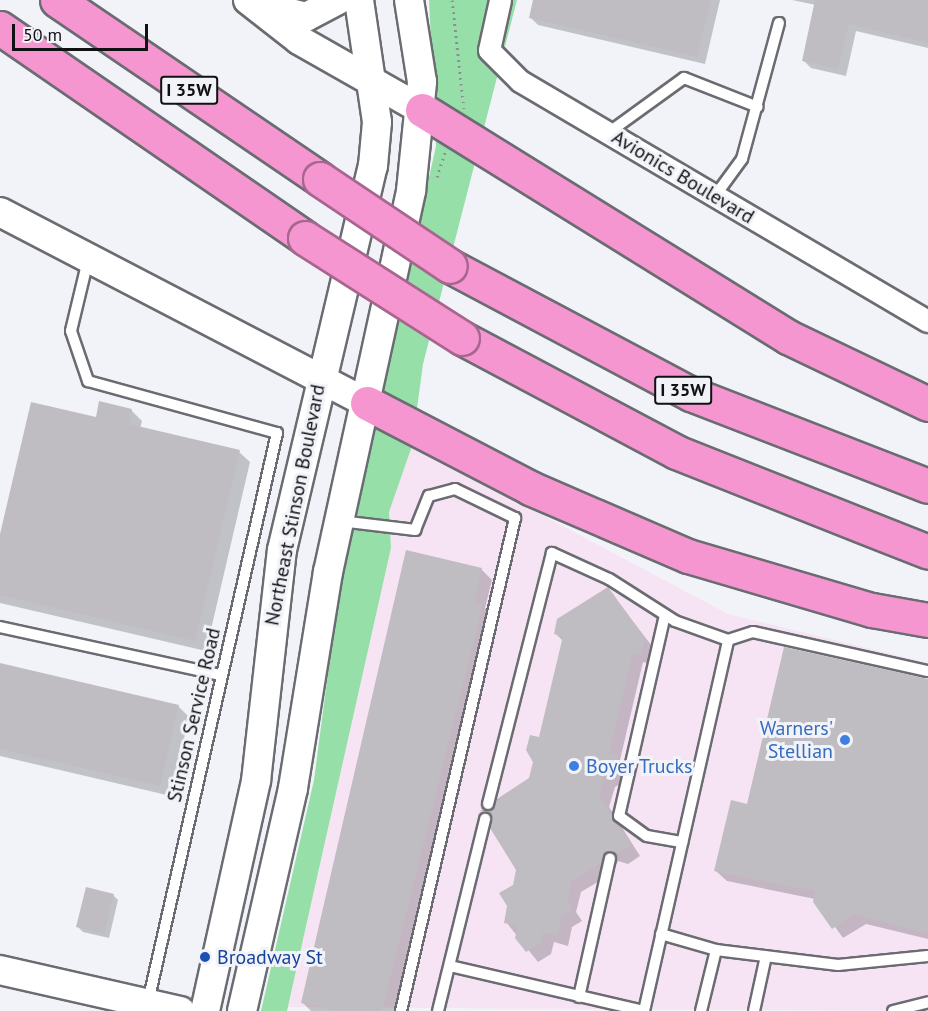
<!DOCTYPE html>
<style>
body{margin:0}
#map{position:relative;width:928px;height:1011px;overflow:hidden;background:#f2f3f9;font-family:"PT Sans",sans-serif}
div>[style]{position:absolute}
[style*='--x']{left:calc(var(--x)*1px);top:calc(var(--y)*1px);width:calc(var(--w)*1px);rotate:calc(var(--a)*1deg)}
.commercial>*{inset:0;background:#f6e3f3}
.green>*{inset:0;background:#97dfa8}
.shadow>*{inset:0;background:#0003}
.building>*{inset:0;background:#c0bdc2}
.path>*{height:3px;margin-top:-1.5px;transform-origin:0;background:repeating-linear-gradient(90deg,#8d8e92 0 1.5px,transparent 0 6px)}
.roads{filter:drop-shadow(2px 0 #6b6c72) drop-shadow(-2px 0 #6b6c72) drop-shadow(0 2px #6b6c72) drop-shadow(0 -2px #6b6c72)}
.service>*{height:10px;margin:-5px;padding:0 5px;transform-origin:5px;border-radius:5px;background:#fff}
.minor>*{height:21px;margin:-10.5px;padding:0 10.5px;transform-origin:10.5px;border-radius:10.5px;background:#fff}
.secondary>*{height:28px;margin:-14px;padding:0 14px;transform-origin:14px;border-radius:14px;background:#fff}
.motorway>*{height:33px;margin:-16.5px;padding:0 16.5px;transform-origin:16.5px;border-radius:16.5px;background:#f696d0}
.bridges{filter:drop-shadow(2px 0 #a6678e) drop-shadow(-2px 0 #a6678e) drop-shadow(0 2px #a6678e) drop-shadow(0 -2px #a6678e)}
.motorway-bridge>*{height:33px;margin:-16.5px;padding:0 16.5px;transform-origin:16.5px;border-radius:16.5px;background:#f696d0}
.dots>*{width:16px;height:16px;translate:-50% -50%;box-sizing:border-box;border:3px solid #f2f3f9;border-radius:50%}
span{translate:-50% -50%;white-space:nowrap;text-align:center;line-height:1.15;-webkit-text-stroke:6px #f2f3f9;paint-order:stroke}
.shield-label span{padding:2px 4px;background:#f2f3f9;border:2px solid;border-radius:4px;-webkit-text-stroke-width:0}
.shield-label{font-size:18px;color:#101113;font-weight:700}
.street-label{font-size:20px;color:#101113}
.shop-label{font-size:20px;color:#366cbe}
.right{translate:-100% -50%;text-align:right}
.left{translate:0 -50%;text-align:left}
.transit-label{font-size:20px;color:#164399}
.scale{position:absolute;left:12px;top:24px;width:136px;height:27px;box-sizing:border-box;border:3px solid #101113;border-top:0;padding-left:8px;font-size:18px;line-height:21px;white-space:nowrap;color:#101113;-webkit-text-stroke:4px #f2f3f9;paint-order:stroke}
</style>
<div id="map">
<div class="commercial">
<i style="clip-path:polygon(412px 446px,728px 614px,928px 663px,928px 1011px,288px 1007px,391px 548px,389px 512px)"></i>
</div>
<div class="green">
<i style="clip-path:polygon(429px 0,517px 0,423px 364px,412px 446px,389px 512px,391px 548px,287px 1011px,261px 1011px,314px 780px,342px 567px,436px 146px)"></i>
</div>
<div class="shadow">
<i style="clip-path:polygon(534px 0,720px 0,705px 64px,538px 25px,530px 17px)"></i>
<i style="clip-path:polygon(792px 0,928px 0,928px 48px,856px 31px,846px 76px,811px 68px,803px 60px,816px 5px)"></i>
<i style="clip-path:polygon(131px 410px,142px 421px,140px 429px,239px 452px,250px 462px,206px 651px,0 603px,0 540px,97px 418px)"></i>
<i style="clip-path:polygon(481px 569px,492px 580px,485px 608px,493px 616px,395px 1011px,311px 1011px,302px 1002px)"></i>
<i style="clip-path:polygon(608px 589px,655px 650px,652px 664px,643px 662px,620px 760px,627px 767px,625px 781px,615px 787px,609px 807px,640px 856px,628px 864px,618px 861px,611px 874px,581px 892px,576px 912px,582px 921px,572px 927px,568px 946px,554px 942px,551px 954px,538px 962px,506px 922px,518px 869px,482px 812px,494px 811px,531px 779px,563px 641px,555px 633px)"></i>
<i style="clip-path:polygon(0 665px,178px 706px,189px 717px,171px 796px,0 756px)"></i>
<i style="clip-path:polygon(928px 681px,928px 939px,866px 924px,843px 938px,815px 899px,727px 881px,716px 871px,748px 806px)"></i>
<i style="clip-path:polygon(113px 895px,118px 900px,109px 938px,83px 932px,78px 927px)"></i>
</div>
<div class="building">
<i style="clip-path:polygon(533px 0,711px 0,697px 57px,529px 18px)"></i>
<i style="clip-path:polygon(815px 0,928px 0,928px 43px,849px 24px,838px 69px,802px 61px)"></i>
<i style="clip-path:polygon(99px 401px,132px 409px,129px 424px,240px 450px,195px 641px,0 595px,0 534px,31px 402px,96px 417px)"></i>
<i style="clip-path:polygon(406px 550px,482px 568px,474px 602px,483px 604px,382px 1011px,336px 1011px,301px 1003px)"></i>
<i style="clip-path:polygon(608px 587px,645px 638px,641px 655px,633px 652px,609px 753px,617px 755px,615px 770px,604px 776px,599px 795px,631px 845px,616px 854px,607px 851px,601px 863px,571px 882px,567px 901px,572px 910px,562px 916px,558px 936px,543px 932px,541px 943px,526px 952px,515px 938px,518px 926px,504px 923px,507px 906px,499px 893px,513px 885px,516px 870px,490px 828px,491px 814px,479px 810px,493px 810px,497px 799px,529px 778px,533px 762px,526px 750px,530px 735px,539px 737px,563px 636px,554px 634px,557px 619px)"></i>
<i style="clip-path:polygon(784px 647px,928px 679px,928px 934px,854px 914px,832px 929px,813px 902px,815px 891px,714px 871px,731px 800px,747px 804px)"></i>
<i style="clip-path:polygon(0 663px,179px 705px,160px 786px,0 749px)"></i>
<i style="clip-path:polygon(86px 887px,114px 894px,104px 934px,76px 927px)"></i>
</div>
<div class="path">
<i style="--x:452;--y:0;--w:109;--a:83.7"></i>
<i style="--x:437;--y:177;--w:26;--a:-72"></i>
</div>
<div class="roads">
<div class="service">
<i style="--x:608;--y:133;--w:94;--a:-35.9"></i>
<i style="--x:684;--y:78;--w:79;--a:21.4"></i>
<i style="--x:715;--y:196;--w:46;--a:-53.9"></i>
<i style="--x:742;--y:159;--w:141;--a:-74.8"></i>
<i style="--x:88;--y:260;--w:73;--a:103.5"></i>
<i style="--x:71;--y:331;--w:53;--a:71.2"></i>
<i style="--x:88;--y:381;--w:196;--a:15.4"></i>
<i style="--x:277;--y:433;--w:583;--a:102.77"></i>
<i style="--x:340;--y:521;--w:76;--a:6.8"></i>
<i style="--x:415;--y:530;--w:37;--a:-68"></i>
<i style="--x:429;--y:496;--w:27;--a:-15"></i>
<i style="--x:455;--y:489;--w:67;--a:25.8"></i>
<i style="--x:515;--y:518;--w:506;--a:103.02"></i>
<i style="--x:665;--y:615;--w:206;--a:102.9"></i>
<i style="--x:619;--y:816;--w:34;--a:36"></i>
<i style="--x:647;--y:836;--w:36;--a:10"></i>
<i style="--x:0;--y:627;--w:226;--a:12.3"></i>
<i style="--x:728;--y:640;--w:26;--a:-18"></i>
<i style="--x:753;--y:632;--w:179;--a:12.6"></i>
<i style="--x:661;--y:934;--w:57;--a:16.2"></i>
<i style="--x:450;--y:966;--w:199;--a:13.1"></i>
<i style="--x:644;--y:1011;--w:380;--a:-77.2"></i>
<i style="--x:728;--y:640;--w:56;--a:-160.3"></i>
<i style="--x:675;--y:621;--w:78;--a:-147.5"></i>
<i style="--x:609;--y:579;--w:63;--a:-155.5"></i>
<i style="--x:552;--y:553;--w:259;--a:104.3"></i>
<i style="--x:579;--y:997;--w:142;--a:-77.4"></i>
<i style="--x:438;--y:1011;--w:198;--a:-76.2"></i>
<i style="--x:701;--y:1011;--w:63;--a:-76.2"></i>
<i style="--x:716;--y:950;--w:123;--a:7"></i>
<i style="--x:838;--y:965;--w:90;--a:-5.7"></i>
<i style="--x:754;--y:1011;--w:56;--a:-77.7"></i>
<i style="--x:893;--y:1011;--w:36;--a:-14"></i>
</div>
<div class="minor">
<i style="--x:500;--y:0;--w:51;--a:102.4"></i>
<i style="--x:489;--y:50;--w:44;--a:45"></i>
<i style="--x:520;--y:81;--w:473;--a:30.5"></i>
</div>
<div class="secondary">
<i style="--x:248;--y:0;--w:65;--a:38.1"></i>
<i style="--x:299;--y:40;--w:142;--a:29.6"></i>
<i style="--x:266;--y:7;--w:41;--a:14"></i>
<i style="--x:306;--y:17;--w:36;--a:-28"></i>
<i style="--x:0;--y:212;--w:414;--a:27.5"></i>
<i style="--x:0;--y:970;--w:185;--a:12.8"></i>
<i style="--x:205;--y:1011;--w:236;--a:-77.5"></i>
<i style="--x:256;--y:781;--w:232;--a:-83.6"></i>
<i style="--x:282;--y:550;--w:395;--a:-76.7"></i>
<i style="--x:373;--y:166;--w:44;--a:-84.8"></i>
<i style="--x:377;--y:122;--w:123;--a:-98.4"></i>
<i style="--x:242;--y:1011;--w:229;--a:-77.1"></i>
<i style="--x:293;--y:788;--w:219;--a:-80.8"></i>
<i style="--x:328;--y:572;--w:390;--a:-77.7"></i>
<i style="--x:411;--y:191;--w:110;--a:-84.2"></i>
<i style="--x:422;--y:82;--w:83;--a:-99"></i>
</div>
<div class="motorway">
<i style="--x:57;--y:0;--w:318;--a:34.2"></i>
<i style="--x:0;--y:28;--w:370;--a:34.5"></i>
<i style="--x:422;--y:110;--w:431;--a:31.8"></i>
<i style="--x:788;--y:337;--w:155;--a:25.6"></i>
<i style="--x:450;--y:266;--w:273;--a:28"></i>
<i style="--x:691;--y:394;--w:254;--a:21.2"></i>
<i style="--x:462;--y:338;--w:242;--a:28"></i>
<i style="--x:676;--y:452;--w:271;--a:21.6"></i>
<i style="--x:367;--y:403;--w:184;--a:27.5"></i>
<i style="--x:530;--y:488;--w:172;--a:23.3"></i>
<i style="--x:688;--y:556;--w:192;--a:16.4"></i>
<i style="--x:872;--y:610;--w:57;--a:10.1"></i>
</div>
</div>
<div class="bridges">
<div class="motorway-bridge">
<i style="--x:320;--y:179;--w:156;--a:33.8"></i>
<i style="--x:305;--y:238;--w:186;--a:32.5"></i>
</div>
</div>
<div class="dots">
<i style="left:845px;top:740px;background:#3f7fe0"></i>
<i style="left:574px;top:766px;background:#3f7fe0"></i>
<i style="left:205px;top:957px;background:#1a4fb4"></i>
</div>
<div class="shield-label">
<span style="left:189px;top:90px">I 35W</span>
<span style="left:683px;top:390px">I 35W</span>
</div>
<div class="street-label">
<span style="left:683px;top:177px;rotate:31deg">Avionics Boulevard</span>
<span style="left:295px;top:505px;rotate:-79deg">Northeast Stinson Boulevard</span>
<span style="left:194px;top:715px;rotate:-77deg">Stinson Service Road</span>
</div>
<div class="shop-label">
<span class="right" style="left:833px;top:740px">Warners'<br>Stellian</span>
<span class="left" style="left:586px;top:766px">Boyer Trucks</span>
</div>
<div class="transit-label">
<span class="left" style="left:217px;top:957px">Broadway St</span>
</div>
<div class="scale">50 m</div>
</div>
